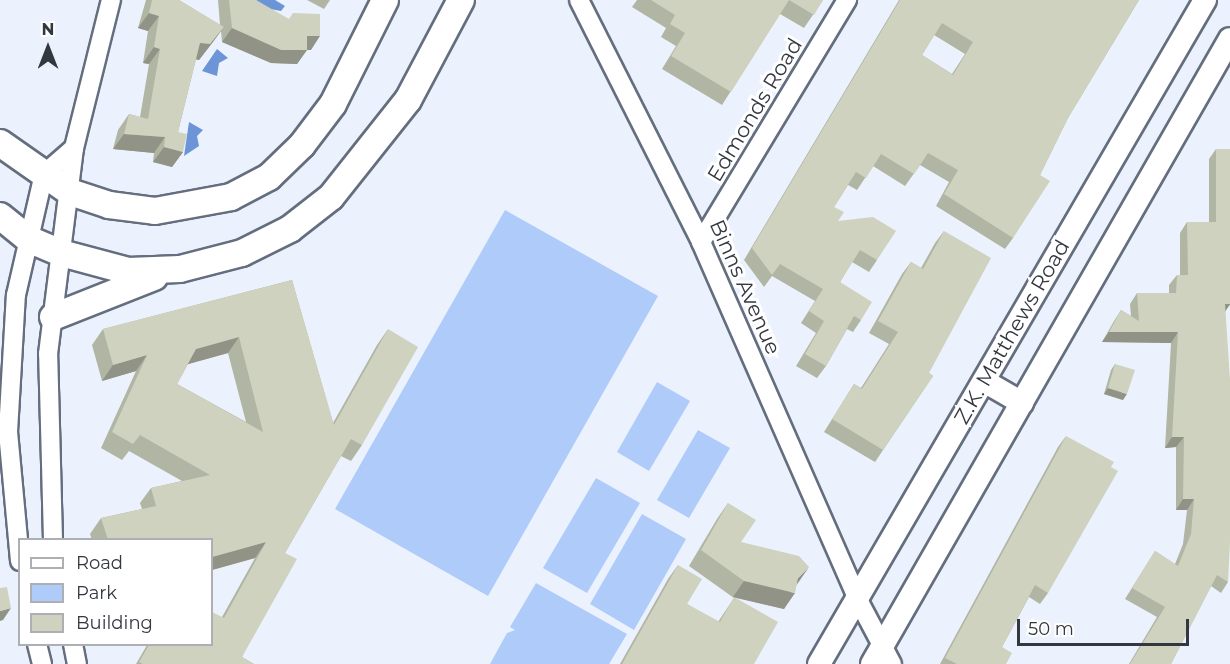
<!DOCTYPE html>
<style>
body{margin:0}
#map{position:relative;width:1230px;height:664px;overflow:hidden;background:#ebf2fd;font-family:Montserrat,sans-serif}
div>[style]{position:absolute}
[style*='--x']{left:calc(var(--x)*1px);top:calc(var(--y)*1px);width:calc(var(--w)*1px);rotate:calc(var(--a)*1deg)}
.green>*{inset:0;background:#aecbf9}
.water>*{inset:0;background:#6c95d8}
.roads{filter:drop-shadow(2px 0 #646e7e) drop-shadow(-2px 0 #646e7e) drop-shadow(0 2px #646e7e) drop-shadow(0 -2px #646e7e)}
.minor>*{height:18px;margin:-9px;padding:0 9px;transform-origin:9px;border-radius:9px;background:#fff}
.tertiary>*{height:22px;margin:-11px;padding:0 11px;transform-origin:11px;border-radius:11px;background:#fff}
.secondary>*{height:26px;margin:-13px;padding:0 13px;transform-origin:13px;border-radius:13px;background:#fff}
.wall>*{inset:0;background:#b1b5a3}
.shaded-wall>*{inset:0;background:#909385}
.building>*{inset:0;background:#ced2be}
span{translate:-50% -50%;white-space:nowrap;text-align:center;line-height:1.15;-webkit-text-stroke:6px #fff;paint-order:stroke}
.street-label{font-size:21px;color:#33373f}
.legend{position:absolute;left:18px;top:538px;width:195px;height:108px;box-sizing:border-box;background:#fff;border:2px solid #adafb2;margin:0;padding:8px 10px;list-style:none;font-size:18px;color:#33373f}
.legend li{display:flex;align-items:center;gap:12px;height:30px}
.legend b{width:30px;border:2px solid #adafb2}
.north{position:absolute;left:18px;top:18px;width:60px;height:60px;-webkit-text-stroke:4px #fff;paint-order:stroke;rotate:0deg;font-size:16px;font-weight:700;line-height:24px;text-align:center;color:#33373f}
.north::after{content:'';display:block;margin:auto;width:21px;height:27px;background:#33373f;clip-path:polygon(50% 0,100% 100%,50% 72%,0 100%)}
.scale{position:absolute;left:1017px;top:619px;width:172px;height:27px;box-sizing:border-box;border:3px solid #33373f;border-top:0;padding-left:8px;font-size:18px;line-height:21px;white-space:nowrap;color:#33373f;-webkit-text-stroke:4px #fff;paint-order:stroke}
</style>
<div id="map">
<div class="green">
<i style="clip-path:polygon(505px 210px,658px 296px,488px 596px,335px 509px)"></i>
<i style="clip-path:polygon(657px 382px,690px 401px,649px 471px,617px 452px)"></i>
<i style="clip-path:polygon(698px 430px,730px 448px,689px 518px,657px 500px)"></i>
<i style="clip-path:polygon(596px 478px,640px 503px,587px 593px,543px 568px)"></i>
<i style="clip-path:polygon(642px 514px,686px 539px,634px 630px,590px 604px)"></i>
<i style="clip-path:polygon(536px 583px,627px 634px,609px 664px,490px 664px,507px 633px,515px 630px,510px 627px)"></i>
</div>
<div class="water">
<i style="clip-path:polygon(256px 0,275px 0,285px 6px,281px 11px,264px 8px)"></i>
<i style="clip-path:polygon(217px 49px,228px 58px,219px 63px,217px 76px,202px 71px)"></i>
<i style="clip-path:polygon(189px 122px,203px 130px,197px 136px,199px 146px,184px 156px)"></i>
</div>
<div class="roads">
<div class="minor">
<i style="--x:579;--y:0;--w:271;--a:63.2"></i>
<i style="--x:701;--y:242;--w:389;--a:66.3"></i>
<i style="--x:857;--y:598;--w:75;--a:62.1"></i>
<i style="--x:701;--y:242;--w:283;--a:-58.9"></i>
<i style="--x:53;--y:540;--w:186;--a:-91.5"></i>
<i style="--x:48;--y:354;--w:208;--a:-82.8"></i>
<i style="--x:74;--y:148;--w:153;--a:-76"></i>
<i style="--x:20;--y:561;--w:130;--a:-95.3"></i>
<i style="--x:8;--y:432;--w:137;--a:-86.7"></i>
<i style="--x:16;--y:295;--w:124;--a:-77"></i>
<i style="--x:44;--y:174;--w:40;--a:-41"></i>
<i style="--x:37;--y:644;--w:21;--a:76"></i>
<i style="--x:73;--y:644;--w:20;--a:79"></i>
</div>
<div class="tertiary">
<i style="--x:984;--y:381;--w:44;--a:30.1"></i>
<i style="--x:819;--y:664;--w:768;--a:-59.83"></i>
<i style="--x:872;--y:664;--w:720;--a:-60.2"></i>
</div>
<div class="secondary">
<i style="--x:0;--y:143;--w:85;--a:35"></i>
<i style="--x:70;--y:192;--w:41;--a:18.4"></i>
<i style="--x:109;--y:205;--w:46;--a:7.4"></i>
<i style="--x:155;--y:211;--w:77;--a:-10.4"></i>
<i style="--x:231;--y:197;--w:43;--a:-27.8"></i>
<i style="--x:269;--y:177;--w:46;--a:-44.1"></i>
<i style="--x:302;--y:145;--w:51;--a:-52.9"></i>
<i style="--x:333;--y:104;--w:116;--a:-63.4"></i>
<i style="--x:0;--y:216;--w:36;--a:39"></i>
<i style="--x:28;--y:239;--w:36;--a:23"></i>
<i style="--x:61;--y:253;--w:69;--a:15"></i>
<i style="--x:128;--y:271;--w:52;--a:-2.2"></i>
<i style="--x:180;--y:269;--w:64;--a:-14.5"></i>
<i style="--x:242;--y:253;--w:54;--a:-26.6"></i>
<i style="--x:290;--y:229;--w:52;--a:-38"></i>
<i style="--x:331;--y:197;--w:124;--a:-51.6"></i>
<i style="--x:408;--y:100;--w:113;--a:-62.1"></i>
<i style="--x:53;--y:317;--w:109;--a:-21.6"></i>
</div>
</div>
<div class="wall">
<i style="clip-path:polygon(146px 0,179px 0,220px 25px,218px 0,256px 0,311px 50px,307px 50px,297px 64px,271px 63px,222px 42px,221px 31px,199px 60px,196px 59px,178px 132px,183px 152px,172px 167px,153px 162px,154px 153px,113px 149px,118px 130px,129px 114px,140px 117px,149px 64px,143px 63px,148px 31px,138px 28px)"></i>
<i style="clip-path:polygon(307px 0,330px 0,324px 9px)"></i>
<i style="clip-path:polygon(637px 0,823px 0,804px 28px,780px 14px,722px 105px,662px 69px,676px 46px,661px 37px,666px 28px,632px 7px)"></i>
<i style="clip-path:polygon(evenodd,899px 0,1139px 0,1068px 118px,1040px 175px,1013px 238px,1005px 249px,936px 206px,949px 182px,920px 165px,905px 186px,873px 166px,857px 190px,848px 185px,834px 207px,838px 221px,877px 260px,869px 272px,852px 262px,840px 282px,861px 320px,853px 332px,847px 329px,826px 366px,817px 378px,796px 366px,816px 333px,801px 323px,815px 301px,772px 276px,764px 287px,744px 260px,899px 0,934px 35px,965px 54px,952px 74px,922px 55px,934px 35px)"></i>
<i style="clip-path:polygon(1216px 149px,1230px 149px,1230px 305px,1225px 311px,1228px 582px,1221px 593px,1211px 586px,1171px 664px,1129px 664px,1157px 617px,1125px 599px,1155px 551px,1175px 564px,1183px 544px,1187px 510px,1176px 510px,1176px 447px,1165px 448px,1171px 343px,1102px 342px,1114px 321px,1121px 310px,1131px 316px,1130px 304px,1137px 293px,1169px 293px,1169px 285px,1177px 275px,1180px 275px,1180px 233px,1187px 222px,1209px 222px,1209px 159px)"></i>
<i style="clip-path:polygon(944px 231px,929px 373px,933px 376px,875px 462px,824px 432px,854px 384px,861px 388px,889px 344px,869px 333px,902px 274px,911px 262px,921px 268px,935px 243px)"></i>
<i style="clip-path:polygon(evenodd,292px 280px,333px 423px,377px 345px,388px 329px,362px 445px,351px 461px,341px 456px,285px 553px,242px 657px,254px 664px,136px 664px,147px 645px,212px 645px,222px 617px,255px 558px,212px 570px,212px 540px,92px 540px,90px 534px,101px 518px,142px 509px,140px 503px,151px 488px,182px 481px,129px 451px,122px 460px,101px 448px,136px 371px,102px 381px,92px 345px,103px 329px,292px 280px,228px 353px,246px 422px,177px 384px,188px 364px,228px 353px)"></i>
<i style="clip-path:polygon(1115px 364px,1123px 400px,1104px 394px,1111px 370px)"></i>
<i style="clip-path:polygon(1066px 436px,1048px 593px,1040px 604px,1029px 597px,1002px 647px,1006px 664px,940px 664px,1058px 447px)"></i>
<i style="clip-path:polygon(728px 503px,741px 542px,797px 584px,784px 609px,736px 598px,754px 664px,620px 664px,668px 579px,678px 565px,687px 604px,718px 622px,734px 598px,689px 566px,717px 519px)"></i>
</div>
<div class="shaded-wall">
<i style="clip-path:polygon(149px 13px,159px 16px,148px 31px,138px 28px)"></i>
<i style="clip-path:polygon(224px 27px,213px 42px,199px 60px,189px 58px,200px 43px)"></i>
<i style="clip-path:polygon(232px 28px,307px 50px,297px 64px,271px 63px,222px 42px)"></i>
<i style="clip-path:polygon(307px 36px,320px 36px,311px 50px,297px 50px)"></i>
<i style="clip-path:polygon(154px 47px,160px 49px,149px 64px,143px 63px)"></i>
<i style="clip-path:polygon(124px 134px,165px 137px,154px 153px,113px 149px)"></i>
<i style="clip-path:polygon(164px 147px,183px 152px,172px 167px,153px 162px)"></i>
<i style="clip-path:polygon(1225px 304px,1230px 304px,1223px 315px)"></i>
<i style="clip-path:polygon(1109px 332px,1178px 332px,1171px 343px,1102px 342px)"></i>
<i style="clip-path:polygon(239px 337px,228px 353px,185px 365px,196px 349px)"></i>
<i style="clip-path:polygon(147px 355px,136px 371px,102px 381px,113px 365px)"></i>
<i style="clip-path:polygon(1108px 388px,1127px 394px,1123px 400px,1104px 394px)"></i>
<i style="clip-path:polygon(1172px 437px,1184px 437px,1176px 447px,1165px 448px)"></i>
<i style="clip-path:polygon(1183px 499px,1194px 499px,1187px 510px,1176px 510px)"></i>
<i style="clip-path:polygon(266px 542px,255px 558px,212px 570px,212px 557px)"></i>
<i style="clip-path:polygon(809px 567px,798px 583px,789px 592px,795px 593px,784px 609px,733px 597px,744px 581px,798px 578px)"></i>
<i style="clip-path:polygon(11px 608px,3px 620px,0 621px,0 611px)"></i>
</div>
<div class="building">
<i style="clip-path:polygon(152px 0,179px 0,224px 27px,210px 44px,200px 43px,178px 132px,187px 134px,183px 152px,164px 147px,165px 137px,124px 134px,129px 114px,148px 119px,160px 49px,154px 47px,159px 16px,149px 13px)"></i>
<i style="clip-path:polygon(229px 0,256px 0,289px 19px,293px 13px,320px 14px,320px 36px,307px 36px,307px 50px,281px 50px,232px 28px)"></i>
<i style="clip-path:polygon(651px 0,823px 0,814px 15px,789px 0,731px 92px,671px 56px,685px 33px,670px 24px,675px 15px)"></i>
<i style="clip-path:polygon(evenodd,900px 0,1139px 0,1068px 118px,1040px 175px,1050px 181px,1013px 238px,944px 194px,958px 170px,928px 153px,914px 174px,881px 154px,866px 178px,856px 172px,834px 207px,844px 212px,838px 221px,873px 217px,896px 231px,877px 260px,860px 250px,840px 282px,872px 302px,861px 320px,854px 316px,826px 366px,805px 354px,824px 321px,809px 311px,823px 289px,780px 264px,772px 275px,752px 248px,900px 0,942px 23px,973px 42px,953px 75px,922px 55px,942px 23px)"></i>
<i style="clip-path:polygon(1216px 149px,1230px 149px,1230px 304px,1225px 304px,1230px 380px,1230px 542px,1228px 582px,1217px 575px,1171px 664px,1130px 664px,1165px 607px,1132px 588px,1155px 551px,1178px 566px,1191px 534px,1194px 499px,1183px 499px,1184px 437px,1172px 437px,1178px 332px,1109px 332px,1121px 310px,1139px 321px,1137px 293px,1176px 293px,1177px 275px,1188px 275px,1187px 222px,1216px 222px)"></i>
<i style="clip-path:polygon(944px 231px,991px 258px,929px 373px,933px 376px,883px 450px,832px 419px,854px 384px,862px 389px,898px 332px,878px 321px,911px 262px,923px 269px)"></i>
<i style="clip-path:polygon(evenodd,292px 280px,334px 425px,388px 329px,418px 347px,362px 445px,351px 439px,285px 553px,297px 559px,242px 657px,254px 664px,143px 664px,139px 662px,149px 645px,212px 645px,212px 612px,224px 618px,266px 542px,212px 557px,212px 540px,108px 540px,101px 518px,156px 506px,151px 488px,210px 475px,140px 435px,133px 444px,112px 432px,147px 355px,113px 365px,103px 329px,292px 280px,239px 337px,263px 432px,177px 384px,196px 349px,239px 337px)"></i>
<i style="clip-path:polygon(1115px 364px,1135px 370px,1127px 394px,1108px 388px)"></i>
<i style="clip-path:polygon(1066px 436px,1114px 462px,1111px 467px,1118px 471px,1048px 593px,1035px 585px,1002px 647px,1012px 653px,1006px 664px,957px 664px,945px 658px)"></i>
<i style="clip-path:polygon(728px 503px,756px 520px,741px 542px,799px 556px,809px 567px,798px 578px,795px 593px,744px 581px,701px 550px)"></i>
<i style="clip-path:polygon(678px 565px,702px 579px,687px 604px,720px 622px,734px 597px,778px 622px,754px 664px,622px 664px)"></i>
<i style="clip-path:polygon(7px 587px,11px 608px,0 611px,0 588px)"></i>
</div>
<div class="street-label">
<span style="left:755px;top:110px;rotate:-59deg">Edmonds Road</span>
<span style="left:745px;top:287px;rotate:66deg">Binns Avenue</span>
<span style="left:1012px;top:332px;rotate:-60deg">Z.K. Matthews Road</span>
</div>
<ul class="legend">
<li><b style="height:8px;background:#fff"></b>Road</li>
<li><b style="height:16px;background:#aecbf9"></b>Park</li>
<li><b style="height:16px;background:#ced2be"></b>Building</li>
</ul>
<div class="north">N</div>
<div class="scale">50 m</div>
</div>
